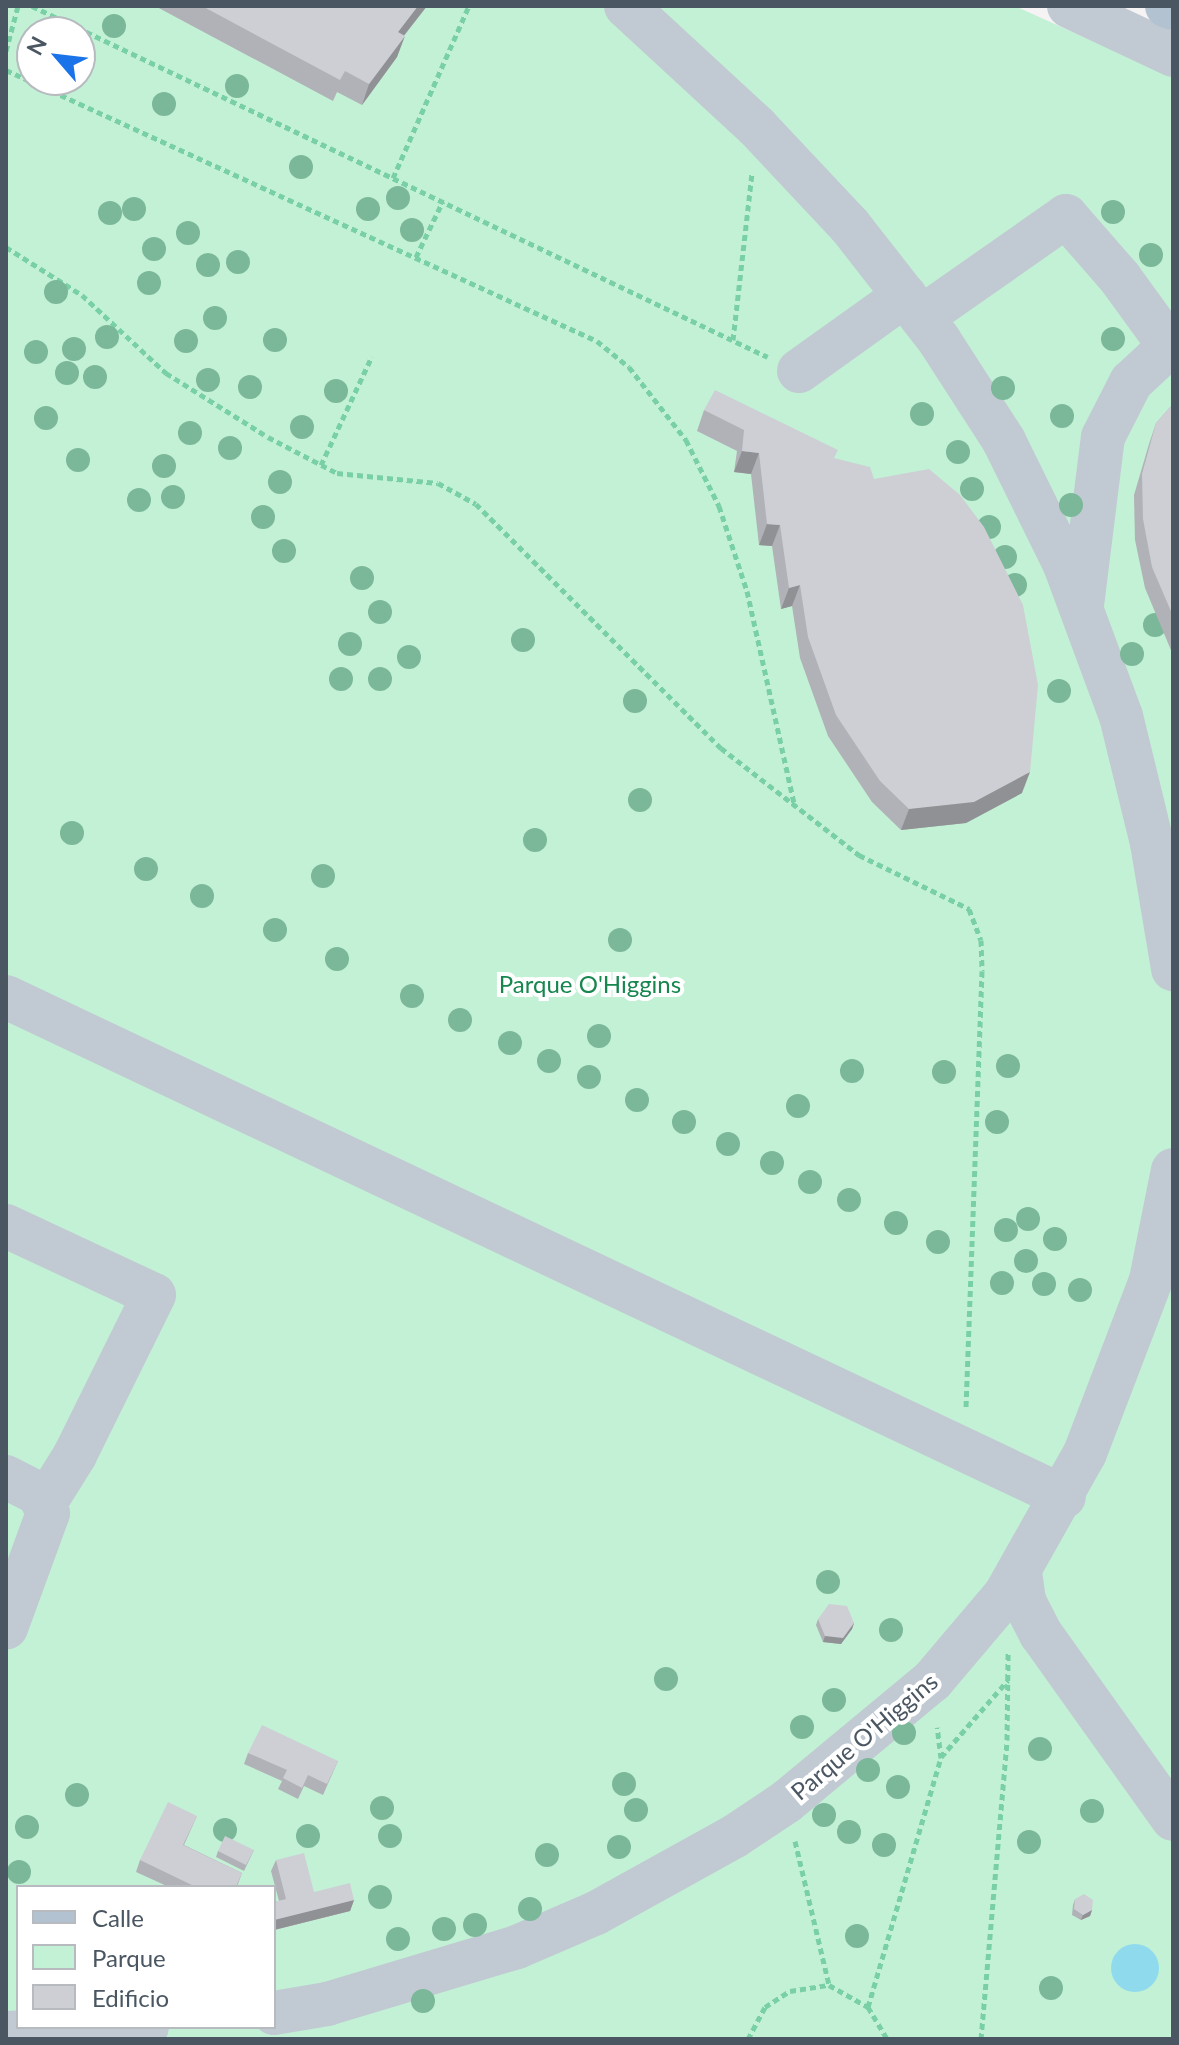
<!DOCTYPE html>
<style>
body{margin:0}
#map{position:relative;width:1179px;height:2045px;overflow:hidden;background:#f5f3f3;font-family:Lato,sans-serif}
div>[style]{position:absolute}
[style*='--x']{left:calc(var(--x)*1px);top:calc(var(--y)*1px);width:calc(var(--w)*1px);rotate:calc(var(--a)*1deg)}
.green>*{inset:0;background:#c3f1d5}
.water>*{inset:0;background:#90daee}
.round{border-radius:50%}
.path>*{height:5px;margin-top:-2.5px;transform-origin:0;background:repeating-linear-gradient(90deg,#7ad0a6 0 6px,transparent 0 10px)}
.minor>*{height:44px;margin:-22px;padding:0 22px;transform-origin:22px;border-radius:22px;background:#c1cad2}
.major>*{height:44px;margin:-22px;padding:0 22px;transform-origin:22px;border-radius:22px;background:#b3c2d1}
.trees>*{width:24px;height:24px;margin:-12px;border-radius:50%;background:#7bb799}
.wall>*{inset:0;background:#b0b2b7}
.shaded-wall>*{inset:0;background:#909195}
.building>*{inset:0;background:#cdcfd5}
span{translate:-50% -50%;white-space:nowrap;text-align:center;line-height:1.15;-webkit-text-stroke:8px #fff;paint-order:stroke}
.park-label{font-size:24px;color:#17864f}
.street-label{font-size:24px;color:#4a5661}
.frame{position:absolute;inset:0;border:8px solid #4a5661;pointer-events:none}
.legend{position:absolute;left:16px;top:1885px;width:260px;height:144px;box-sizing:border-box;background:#fff;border:2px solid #b7bbc0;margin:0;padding:10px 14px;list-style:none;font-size:24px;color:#4a5661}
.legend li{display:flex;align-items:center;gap:16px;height:40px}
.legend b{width:40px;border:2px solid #b7bbc0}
.north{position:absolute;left:16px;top:16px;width:80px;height:80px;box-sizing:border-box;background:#fff;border:2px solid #b7bbc0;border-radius:50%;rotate:298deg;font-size:22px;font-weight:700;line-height:32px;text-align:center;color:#4a5661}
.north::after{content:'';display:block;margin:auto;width:28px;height:36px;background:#1a73e8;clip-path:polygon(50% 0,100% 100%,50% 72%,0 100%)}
</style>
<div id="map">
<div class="green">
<i style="clip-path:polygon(evenodd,6px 6px,1015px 6px,1132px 59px,1152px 21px,1173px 30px,1173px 2039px,6px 2039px,6px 6px,32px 32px,80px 32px,80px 80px,32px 80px,32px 32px,6px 6px,18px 1887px,274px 1887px,274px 2027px,18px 2027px,18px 1887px)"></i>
</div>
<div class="water">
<i class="round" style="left:1111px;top:1944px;width:48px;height:48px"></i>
</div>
<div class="path">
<i style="--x:32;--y:6;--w:815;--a:25.5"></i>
<i style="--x:6;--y:51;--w:47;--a:-75.1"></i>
<i style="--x:6;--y:70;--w:650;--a:24.63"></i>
<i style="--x:597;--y:341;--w:41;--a:39.1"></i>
<i style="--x:629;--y:367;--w:93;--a:52"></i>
<i style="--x:686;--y:440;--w:74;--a:63.4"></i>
<i style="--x:719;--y:506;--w:89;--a:71.8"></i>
<i style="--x:747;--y:591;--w:217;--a:77.5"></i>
<i style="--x:393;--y:178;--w:188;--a:-66.2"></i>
<i style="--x:6;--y:247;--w:90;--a:32.3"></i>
<i style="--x:82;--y:295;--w:115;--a:42.9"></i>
<i style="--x:166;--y:373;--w:120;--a:32.1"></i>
<i style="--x:268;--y:437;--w:78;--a:27.6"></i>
<i style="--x:337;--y:473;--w:101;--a:5.7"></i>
<i style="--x:438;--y:483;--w:43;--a:28.9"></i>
<i style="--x:476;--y:504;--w:346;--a:44.9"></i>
<i style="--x:721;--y:748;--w:175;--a:37.8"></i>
<i style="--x:859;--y:855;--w:123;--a:26.1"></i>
<i style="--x:969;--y:909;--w:33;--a:69"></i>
<i style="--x:981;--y:940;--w:31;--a:88"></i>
<i style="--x:982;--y:971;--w:439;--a:92.1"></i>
<i style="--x:416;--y:257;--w:62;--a:-64.3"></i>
<i style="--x:733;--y:340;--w:167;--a:-83.5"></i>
<i style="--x:321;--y:465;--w:120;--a:-64.9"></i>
<i style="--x:941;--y:1757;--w:102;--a:-49"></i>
<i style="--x:795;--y:1841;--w:148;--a:76.7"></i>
<i style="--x:868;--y:2007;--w:259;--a:-73.7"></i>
<i style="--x:941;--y:1758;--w:31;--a:-97"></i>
<i style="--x:748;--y:2039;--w:36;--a:-62"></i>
<i style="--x:765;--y:2007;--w:30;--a:-33"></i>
<i style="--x:790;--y:1991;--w:39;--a:-9"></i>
<i style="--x:829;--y:1985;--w:45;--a:29.4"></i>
<i style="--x:868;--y:2007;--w:37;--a:59"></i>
<i style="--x:981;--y:2039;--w:300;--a:-85"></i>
<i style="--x:1007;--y:1740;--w:88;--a:-89.3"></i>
</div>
<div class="minor">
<i style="--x:626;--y:6;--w:178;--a:42.7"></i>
<i style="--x:757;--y:127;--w:136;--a:46.8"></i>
<i style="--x:850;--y:226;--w:145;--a:52"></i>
<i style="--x:939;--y:340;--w:120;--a:57.2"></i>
<i style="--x:1004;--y:441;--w:138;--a:63.8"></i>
<i style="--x:1065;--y:565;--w:161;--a:69.7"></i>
<i style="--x:1121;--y:716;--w:131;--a:76.3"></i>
<i style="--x:1152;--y:843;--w:128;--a:80.5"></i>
<i style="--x:1069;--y:6;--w:115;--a:25.2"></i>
<i style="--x:922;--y:317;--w:176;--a:-35"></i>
<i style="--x:1066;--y:216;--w:82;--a:48.9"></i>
<i style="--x:1120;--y:278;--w:82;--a:54"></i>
<i style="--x:799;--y:371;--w:130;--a:-35.6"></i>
<i style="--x:1082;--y:605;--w:169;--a:-82.9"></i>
<i style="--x:1103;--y:437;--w:62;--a:-63"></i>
<i style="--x:1131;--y:382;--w:57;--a:-42.9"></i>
<i style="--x:6;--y:997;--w:1170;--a:25.29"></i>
<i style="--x:6;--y:1226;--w:163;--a:25"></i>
<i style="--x:154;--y:1295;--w:178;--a:116.3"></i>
<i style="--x:75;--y:1455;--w:57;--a:122"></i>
<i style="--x:6;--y:1477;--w:37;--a:27"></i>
<i style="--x:39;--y:1494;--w:21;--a:65"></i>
<i style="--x:48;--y:1513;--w:122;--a:110.1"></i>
<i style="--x:1020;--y:1572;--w:29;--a:82"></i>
<i style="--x:1024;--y:1601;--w:37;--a:63"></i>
<i style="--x:1041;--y:1634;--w:227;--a:54.5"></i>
<i style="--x:274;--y:2013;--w:54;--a:-9.6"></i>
<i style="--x:327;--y:2004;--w:198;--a:-16.7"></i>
<i style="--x:517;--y:1947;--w:86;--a:-23.3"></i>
<i style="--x:596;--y:1913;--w:159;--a:-29"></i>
<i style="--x:735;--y:1836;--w:61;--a:-33.7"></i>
<i style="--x:786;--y:1802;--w:190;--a:-39.7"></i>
<i style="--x:932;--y:1681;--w:113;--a:-49.7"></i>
<i style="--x:1005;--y:1595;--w:163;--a:-60.6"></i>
<i style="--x:1085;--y:1453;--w:185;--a:-69.1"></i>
<i style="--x:1151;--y:1280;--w:112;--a:-78.7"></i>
<i style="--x:6;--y:2033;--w:141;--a:-2.4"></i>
</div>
<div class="major">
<i style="--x:1167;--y:6;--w:6;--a:18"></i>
</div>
<div class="trees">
<i style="left:114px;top:26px"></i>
<i style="left:237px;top:86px"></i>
<i style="left:164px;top:104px"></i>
<i style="left:301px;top:167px"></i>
<i style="left:398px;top:198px"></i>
<i style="left:134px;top:209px"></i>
<i style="left:368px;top:209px"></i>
<i style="left:1113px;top:212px"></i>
<i style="left:110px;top:213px"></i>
<i style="left:412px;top:230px"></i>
<i style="left:188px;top:233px"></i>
<i style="left:154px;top:249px"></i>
<i style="left:1151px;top:255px"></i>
<i style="left:238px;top:262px"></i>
<i style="left:208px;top:265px"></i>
<i style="left:149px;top:283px"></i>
<i style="left:56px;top:292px"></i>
<i style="left:215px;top:318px"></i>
<i style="left:107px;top:337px"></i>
<i style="left:1113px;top:339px"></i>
<i style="left:275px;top:340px"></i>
<i style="left:186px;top:341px"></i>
<i style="left:74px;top:349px"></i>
<i style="left:36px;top:352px"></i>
<i style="left:67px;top:373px"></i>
<i style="left:95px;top:377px"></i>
<i style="left:208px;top:380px"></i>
<i style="left:250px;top:387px"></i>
<i style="left:1003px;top:388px"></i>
<i style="left:336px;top:391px"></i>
<i style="left:922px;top:414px"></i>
<i style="left:1062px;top:416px"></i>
<i style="left:46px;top:418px"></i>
<i style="left:302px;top:427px"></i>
<i style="left:190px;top:433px"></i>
<i style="left:230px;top:448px"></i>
<i style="left:958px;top:452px"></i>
<i style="left:78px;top:460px"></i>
<i style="left:164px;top:466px"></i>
<i style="left:280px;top:482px"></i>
<i style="left:972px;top:489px"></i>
<i style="left:173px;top:497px"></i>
<i style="left:139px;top:500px"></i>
<i style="left:1071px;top:505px"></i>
<i style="left:263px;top:517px"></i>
<i style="left:989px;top:527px"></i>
<i style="left:284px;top:551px"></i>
<i style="left:1005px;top:557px"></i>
<i style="left:362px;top:578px"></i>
<i style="left:1015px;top:585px"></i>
<i style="left:380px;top:612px"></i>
<i style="left:1155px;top:625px"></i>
<i style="left:523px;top:640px"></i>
<i style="left:350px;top:644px"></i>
<i style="left:1132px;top:654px"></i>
<i style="left:409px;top:657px"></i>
<i style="left:341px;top:679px"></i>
<i style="left:380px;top:679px"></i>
<i style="left:1059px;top:691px"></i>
<i style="left:635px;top:701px"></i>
<i style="left:640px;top:800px"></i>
<i style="left:72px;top:833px"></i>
<i style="left:535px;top:840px"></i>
<i style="left:146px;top:869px"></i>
<i style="left:323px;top:876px"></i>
<i style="left:202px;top:896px"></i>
<i style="left:275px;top:930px"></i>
<i style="left:620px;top:940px"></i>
<i style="left:337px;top:959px"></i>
<i style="left:412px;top:996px"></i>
<i style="left:460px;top:1020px"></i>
<i style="left:599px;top:1036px"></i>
<i style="left:510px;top:1043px"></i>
<i style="left:549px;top:1061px"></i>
<i style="left:1008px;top:1066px"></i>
<i style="left:852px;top:1071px"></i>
<i style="left:944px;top:1072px"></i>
<i style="left:589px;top:1077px"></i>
<i style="left:637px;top:1100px"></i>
<i style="left:798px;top:1106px"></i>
<i style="left:684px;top:1122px"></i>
<i style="left:997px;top:1122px"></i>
<i style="left:728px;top:1144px"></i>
<i style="left:772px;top:1163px"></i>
<i style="left:810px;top:1182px"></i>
<i style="left:849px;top:1200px"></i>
<i style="left:1028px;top:1219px"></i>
<i style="left:896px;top:1223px"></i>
<i style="left:1006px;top:1230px"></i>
<i style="left:1055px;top:1239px"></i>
<i style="left:938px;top:1242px"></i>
<i style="left:1026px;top:1261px"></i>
<i style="left:1002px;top:1283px"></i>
<i style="left:1044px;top:1284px"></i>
<i style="left:1080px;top:1290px"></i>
<i style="left:828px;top:1582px"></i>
<i style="left:891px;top:1630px"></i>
<i style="left:666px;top:1679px"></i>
<i style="left:834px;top:1700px"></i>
<i style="left:802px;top:1727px"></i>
<i style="left:904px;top:1733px"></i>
<i style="left:1040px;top:1749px"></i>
<i style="left:868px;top:1770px"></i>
<i style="left:624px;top:1784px"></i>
<i style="left:898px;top:1787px"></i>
<i style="left:77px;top:1795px"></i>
<i style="left:382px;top:1808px"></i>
<i style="left:636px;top:1810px"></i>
<i style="left:1092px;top:1811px"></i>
<i style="left:824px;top:1815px"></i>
<i style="left:27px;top:1827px"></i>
<i style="left:225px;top:1830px"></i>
<i style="left:849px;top:1832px"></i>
<i style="left:308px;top:1836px"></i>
<i style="left:390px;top:1836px"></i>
<i style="left:1029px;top:1842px"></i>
<i style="left:884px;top:1845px"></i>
<i style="left:619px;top:1847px"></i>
<i style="left:547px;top:1855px"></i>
<i style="left:19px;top:1872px"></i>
<i style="left:380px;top:1897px"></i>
<i style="left:530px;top:1909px"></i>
<i style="left:475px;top:1925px"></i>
<i style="left:444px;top:1929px"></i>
<i style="left:857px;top:1936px"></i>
<i style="left:398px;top:1939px"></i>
<i style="left:1051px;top:1988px"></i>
<i style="left:423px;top:2001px"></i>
</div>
<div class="wall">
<i style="clip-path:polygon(155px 6px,427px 6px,404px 36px,397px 57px,362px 105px,337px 92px,333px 101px)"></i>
<i style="clip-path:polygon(1173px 404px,1173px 655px,1145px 588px,1135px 540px,1134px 495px,1149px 444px,1156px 423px)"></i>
<i style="clip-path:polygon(704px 410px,834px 459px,874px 479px,1022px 793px,966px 823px,901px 830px,872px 802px,828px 736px,800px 658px,792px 606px,781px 609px,772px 546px,759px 545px,751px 474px,734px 472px,737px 451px,697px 431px)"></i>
<i style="clip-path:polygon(818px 1619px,854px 1623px,852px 1629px,841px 1644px,823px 1642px,816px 1625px)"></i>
<i style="clip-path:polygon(248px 1753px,338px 1761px,323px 1795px,304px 1786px,298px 1799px,278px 1789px,282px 1781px,244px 1764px)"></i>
<i style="clip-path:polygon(197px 1816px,184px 1845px,242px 1873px,237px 1887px,169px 1887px,136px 1872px,140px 1860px)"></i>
<i style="clip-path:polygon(254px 1850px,244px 1871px,216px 1857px,218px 1851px)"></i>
<i style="clip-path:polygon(276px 1860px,314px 1892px,354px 1900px,350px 1911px,274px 1930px,274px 1902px,279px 1901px,271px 1871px)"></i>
<i style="clip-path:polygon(1075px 1899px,1092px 1910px,1090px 1916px,1081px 1920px,1072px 1915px,1073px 1905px)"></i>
</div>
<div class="shaded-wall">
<i style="clip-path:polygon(418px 6px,427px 6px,390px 53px,398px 32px)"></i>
<i style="clip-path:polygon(405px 36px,397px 57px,362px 105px,369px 84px)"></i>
<i style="clip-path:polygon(742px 451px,759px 453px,751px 474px,734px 472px)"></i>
<i style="clip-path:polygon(767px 524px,780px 525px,772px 546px,759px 545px)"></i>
<i style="clip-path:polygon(800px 585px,792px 606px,781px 609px,789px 588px)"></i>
<i style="clip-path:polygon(1030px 772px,1022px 793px,966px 823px,901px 830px,909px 809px)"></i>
<i style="clip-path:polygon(854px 1623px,852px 1629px,841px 1644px,823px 1642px,825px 1636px)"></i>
<i style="clip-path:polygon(354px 1900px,350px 1911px,274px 1930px,274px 1920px)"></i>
<i style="clip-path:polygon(1092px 1910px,1090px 1916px,1081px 1920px,1083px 1915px)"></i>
</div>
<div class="building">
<i style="clip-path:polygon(202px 6px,418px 6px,398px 32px,405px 36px,369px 84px,345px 71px,340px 80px)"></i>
<i style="clip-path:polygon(715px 390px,838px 450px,834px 458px,870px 467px,874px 479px,929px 469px,960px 495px,984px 527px,1023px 605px,1038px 685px,1030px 772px,974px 802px,909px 809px,880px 781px,836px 715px,808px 637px,800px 585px,789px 588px,780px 525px,767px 524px,759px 453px,742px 451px,744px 430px,704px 410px)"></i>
<i style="clip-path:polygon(1173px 404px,1173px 616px,1152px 567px,1143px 519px,1142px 474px,1156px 423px)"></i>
<i style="clip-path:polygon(829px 1604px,847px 1606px,854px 1623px,843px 1638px,825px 1636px,818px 1619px)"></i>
<i style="clip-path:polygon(262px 1725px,338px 1761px,327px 1784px,308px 1775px,302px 1788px,283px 1778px,287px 1770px,248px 1753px)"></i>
<i style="clip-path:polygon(168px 1802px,197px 1816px,183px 1845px,242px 1873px,236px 1887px,196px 1887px,140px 1860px)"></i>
<i style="clip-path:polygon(225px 1836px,254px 1850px,246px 1865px,218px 1851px)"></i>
<i style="clip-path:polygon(304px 1853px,314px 1892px,350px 1883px,354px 1900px,274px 1920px,274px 1902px,286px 1899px,276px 1860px)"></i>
<i style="clip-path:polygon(1084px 1894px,1093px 1900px,1092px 1910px,1083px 1915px,1074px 1909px,1075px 1899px)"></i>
</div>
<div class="park-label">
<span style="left:590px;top:984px">Parque O'Higgins</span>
</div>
<div class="street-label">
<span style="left:864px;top:1736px;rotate:-40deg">Parque O'Higgins</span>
</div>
<div class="frame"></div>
<ul class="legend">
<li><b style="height:10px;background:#b3c2d1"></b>Calle</li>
<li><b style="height:22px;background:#c3f1d5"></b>Parque</li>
<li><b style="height:22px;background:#cdcfd5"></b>Edificio</li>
</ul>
<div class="north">N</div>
</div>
